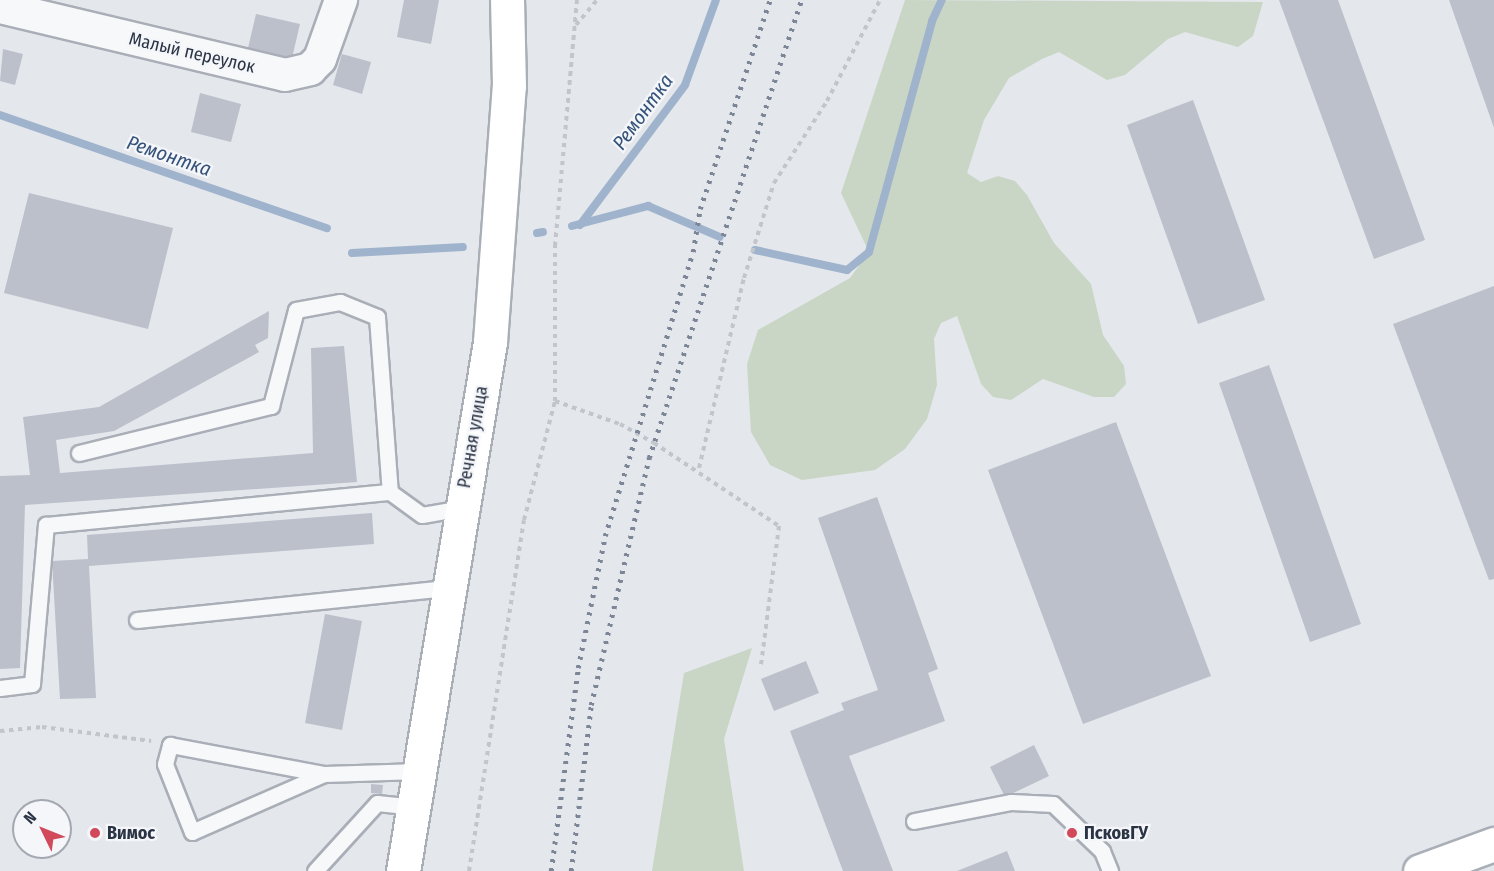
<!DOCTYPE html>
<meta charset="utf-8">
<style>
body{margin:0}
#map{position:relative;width:1494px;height:871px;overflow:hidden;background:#e4e7ec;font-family:"Fira Sans Condensed",sans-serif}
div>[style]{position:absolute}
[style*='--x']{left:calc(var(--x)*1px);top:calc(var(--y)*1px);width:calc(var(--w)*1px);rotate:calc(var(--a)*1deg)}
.green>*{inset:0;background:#c9d6c5}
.stream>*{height:8px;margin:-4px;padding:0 4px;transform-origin:4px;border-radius:4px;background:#9fb4cc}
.building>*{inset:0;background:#bbc0ca}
.path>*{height:4px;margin-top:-2px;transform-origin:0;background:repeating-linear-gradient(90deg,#c2c5cb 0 4.5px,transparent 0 9px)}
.roads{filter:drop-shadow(2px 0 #a9aeb7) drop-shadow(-2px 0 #a9aeb7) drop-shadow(0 2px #a9aeb7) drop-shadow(0 -2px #a9aeb7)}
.lane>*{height:15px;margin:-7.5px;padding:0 7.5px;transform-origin:7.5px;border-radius:7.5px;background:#f7f8fa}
.street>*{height:32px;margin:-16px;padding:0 16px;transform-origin:16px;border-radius:16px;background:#f7f8fa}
.primary>*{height:33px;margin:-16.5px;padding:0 16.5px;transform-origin:16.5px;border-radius:16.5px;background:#fff}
.rail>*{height:4.5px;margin-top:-2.25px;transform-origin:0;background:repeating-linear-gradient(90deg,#7d8696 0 3px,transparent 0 9px)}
.dots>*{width:16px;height:16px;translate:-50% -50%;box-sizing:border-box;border:3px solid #f4f6f9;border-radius:50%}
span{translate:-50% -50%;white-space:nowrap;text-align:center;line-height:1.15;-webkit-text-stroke:4.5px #f4f6f9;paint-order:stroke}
.street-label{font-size:18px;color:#2b3445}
.poi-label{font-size:18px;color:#2b3445;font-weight:700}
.left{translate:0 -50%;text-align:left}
.water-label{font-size:20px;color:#34527a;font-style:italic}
.north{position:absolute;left:12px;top:799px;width:60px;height:60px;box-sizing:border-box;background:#f4f6f9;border:2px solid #a4a8b1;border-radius:50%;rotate:313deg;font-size:16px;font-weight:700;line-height:24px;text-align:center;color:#2b3445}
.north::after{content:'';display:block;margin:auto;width:21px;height:27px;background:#d1495b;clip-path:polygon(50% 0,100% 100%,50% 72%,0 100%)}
</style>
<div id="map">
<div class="green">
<i style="clip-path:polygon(905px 0,1263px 2px,1253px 36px,1238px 47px,1185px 32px,1168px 39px,1125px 75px,1107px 80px,1059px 52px,1042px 59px,1009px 78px,984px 120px,967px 173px,981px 182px,998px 176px,1015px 181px,1027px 195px,1054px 243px,1091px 284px,1103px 335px,1124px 366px,1126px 384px,1114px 397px,1094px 397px,1043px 379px,1011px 400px,993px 397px,981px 384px,957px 316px,941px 323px,934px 339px,937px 385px,927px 419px,905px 449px,875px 470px,802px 480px,770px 465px,751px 432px,747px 364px,758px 330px,850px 278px,869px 252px,841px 193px)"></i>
<i style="clip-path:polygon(752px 648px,724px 739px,744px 871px,652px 871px,684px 673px)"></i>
</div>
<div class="stream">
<i style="--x:0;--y:115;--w:346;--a:19.1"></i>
<i style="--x:580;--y:225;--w:175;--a:-53.1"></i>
<i style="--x:685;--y:85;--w:90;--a:-70"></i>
<i style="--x:572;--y:226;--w:79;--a:-14.7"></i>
<i style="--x:648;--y:206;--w:78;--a:23.3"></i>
<i style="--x:537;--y:233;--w:6;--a:-9"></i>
<i style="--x:755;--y:250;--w:94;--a:12.3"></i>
<i style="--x:847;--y:270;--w:28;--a:-39"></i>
<i style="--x:869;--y:252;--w:239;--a:-74.7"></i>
<i style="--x:932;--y:21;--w:23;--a:-65"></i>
<i style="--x:352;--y:253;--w:111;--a:-3.1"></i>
</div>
<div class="building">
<i style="clip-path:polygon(404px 0,439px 0,431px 44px,397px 37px)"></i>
<i style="clip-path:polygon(1279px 0,1338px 0,1425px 240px,1374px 259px)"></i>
<i style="clip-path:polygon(1449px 0,1494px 0,1494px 128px)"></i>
<i style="clip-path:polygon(256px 14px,300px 24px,292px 58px,248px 48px)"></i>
<i style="clip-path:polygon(3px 49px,23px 54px,15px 85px,0 81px)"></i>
<i style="clip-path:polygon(342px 54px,371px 62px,362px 94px,333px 85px)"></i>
<i style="clip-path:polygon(200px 93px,241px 104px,231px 142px,191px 132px)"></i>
<i style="clip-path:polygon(1193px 100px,1265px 300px,1198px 324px,1127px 125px)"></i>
<i style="clip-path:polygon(29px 193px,173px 228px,148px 329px,4px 293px)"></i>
<i style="clip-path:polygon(1494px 286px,1494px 579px,1489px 580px,1393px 324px)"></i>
<i style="clip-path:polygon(269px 311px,268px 338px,255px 345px,259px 352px,114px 431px,56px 440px,60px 473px,313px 453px,311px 348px,344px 346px,357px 482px,25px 505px,20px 668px,0 669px,0 476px,30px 475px,23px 417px,99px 407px)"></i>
<i style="clip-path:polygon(1269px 365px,1361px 624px,1310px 642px,1219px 383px)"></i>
<i style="clip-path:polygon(1116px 422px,1211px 676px,1083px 724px,988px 470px)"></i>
<i style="clip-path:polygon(877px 497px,938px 669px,928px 673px,945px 721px,849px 756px,893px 871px,843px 871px,790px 731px,844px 710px,841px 703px,878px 690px,818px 518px)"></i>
<i style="clip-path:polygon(372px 513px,374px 544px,89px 566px,96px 698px,60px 699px,52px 561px,88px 559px,87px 535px)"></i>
<i style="clip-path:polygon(325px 614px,362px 621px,342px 730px,305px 723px)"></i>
<i style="clip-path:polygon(806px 661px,819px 693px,774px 711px,761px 679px)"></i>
<i style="clip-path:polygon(1034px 745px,1049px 776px,1005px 797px,990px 767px)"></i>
<i style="clip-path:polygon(371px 784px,383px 785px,382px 794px,371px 793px)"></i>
<i style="clip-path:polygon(1007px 851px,1015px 871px,957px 871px)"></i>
</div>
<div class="path">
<i style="--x:576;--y:25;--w:33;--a:-50"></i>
<i style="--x:555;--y:401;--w:69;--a:19.5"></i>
<i style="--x:620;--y:424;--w:39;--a:29"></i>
<i style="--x:654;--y:443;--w:150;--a:33.6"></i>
<i style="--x:779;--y:526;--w:140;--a:97.4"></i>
<i style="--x:699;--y:468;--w:195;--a:-76.7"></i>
<i style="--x:744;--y:278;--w:100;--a:-72.5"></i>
<i style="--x:774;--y:183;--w:98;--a:-57.1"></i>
<i style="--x:827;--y:101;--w:114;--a:-62.3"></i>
<i style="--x:0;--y:731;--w:42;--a:-5.4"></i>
<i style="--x:42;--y:727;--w:110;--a:7.3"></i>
<i style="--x:469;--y:871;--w:355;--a:-81.1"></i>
<i style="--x:524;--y:520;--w:123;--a:-75.4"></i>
<i style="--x:555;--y:401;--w:155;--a:-90"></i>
<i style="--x:555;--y:246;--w:247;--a:-84.9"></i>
</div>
<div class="roads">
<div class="lane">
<i style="--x:79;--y:453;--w:198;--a:-13.8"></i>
<i style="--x:271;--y:406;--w:99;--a:-75.4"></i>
<i style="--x:296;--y:310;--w:45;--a:-10.3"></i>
<i style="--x:340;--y:302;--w:40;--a:22"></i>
<i style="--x:377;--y:317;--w:175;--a:85.8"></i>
<i style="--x:137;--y:620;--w:313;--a:-5.9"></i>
<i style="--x:0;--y:688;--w:32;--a:-7"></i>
<i style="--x:32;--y:684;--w:160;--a:-85"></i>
<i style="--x:46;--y:525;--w:346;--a:-5.5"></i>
<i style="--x:390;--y:492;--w:39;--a:36"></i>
<i style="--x:422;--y:515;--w:40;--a:-10"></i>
<i style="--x:324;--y:774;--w:144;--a:156.3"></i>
<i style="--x:192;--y:832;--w:73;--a:-111.7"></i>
<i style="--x:165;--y:764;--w:20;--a:-75"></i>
<i style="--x:170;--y:745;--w:157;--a:10.7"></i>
<i style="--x:324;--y:774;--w:96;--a:-1.8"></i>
<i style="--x:914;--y:821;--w:99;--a:-11.1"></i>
<i style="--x:1011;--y:802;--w:42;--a:2.7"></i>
<i style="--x:1053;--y:804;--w:68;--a:43.8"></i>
<i style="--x:1102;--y:851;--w:22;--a:68"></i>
<i style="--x:315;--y:871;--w:92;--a:-47.6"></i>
<i style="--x:377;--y:803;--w:36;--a:6"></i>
</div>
<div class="street">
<i style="--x:0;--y:7;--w:293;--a:13.4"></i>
<i style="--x:285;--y:75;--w:26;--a:-13"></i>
<i style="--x:310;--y:69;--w:14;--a:-45"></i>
<i style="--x:320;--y:59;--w:63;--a:-70.4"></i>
</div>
<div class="primary">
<i style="--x:403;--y:871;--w:536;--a:-80.66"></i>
<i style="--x:490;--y:342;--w:257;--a:-85.8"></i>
<i style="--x:509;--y:86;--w:86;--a:-91.3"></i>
<i style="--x:1420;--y:871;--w:79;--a:-20"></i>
</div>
</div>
<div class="rail">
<i style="--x:551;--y:871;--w:205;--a:-82.4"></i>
<i style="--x:578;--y:668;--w:135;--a:-78.4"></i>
<i style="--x:605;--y:536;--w:297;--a:-72.8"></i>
<i style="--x:693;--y:252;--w:44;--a:-80.8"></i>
<i style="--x:700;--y:209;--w:220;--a:-71.5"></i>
<i style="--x:571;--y:871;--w:167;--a:-83.1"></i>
<i style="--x:591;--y:705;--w:254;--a:-76.8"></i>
<i style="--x:649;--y:458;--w:483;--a:-71.6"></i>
</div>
<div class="dots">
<i style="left:95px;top:833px;background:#d1495b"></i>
<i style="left:1072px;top:833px;background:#d1495b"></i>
</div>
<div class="street-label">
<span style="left:192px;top:53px;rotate:13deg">Малый переулок</span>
<span style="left:473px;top:437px;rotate:-80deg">Речная улица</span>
</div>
<div class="poi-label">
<span class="left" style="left:107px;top:833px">Вимос</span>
<span class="left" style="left:1084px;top:833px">ПсковГУ</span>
</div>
<div class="water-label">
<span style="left:643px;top:112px;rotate:-54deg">Ремонтка</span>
<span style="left:169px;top:156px;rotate:19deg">Ремонтка</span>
</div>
<div class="north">N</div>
</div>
